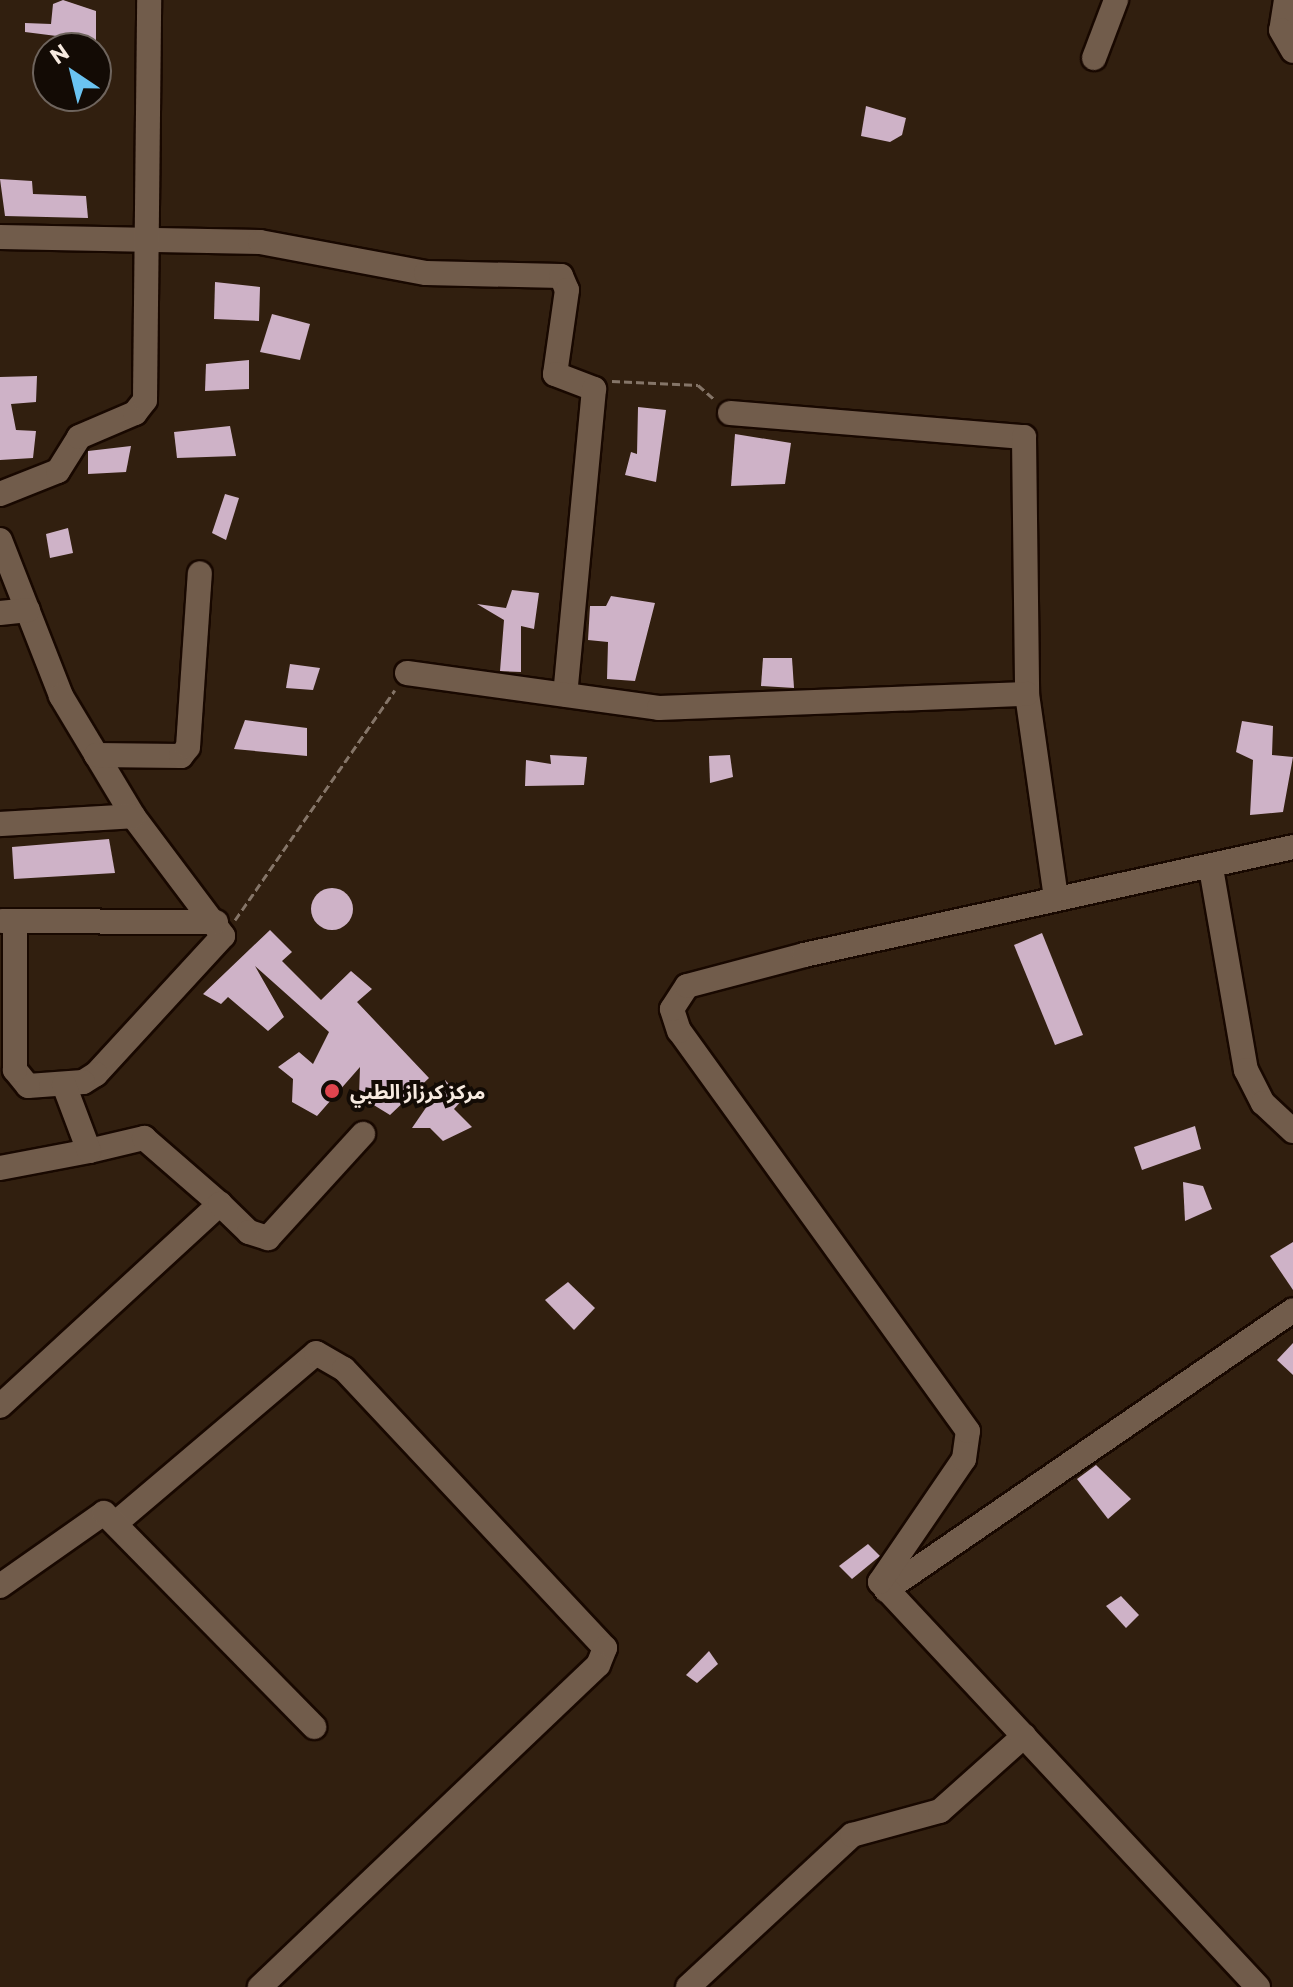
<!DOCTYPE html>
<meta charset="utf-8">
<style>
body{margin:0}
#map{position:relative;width:1293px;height:1987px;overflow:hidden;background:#311f0f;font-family:Commissioner,"Noto Sans Arabic",sans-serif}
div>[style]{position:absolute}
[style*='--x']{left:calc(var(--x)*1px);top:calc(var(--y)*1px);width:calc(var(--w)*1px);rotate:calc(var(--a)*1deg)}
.building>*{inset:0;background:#ceb2c7}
.round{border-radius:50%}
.path>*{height:3px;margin-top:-1.5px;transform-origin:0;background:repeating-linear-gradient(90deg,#857568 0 8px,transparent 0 12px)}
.roads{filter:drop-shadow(2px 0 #180800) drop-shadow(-2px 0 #180800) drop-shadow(0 2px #180800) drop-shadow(0 -2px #180800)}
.minor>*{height:24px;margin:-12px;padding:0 12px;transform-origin:12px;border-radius:12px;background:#715c4b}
.dots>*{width:22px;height:22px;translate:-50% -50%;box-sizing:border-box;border:4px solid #130b05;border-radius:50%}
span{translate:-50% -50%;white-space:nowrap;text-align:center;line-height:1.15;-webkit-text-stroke:8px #130b05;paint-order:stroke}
.poi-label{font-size:20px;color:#f7eae0;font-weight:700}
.left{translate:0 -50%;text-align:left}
.north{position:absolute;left:32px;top:32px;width:80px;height:80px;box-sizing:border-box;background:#130b05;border:2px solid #6e645d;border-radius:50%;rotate:325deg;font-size:22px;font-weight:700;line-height:32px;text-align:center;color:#f7eae0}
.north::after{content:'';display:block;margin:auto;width:28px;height:36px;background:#6ac3f1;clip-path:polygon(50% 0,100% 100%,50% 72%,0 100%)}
</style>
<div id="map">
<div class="building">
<i style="clip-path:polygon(63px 0,96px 11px,96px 41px,25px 32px,25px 23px,51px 24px,53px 4px)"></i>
<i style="clip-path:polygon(866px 106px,906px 118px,902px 135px,890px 142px,861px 136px)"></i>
<i style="clip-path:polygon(0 179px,32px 181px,33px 194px,86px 196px,88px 218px,5px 216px)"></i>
<i style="clip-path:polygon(215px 282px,260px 287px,259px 321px,214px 319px)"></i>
<i style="clip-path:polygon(272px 314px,310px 324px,300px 360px,260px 352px)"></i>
<i style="clip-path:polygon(249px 360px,249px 389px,205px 391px,206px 364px)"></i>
<i style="clip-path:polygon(37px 376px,36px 402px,11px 404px,16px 430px,36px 431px,33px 458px,0 460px,0 377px)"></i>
<i style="clip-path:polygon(638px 407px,666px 410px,656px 482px,625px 475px,631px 452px,637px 454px)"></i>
<i style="clip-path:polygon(230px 426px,236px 456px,177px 458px,174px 432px)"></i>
<i style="clip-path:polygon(735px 434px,791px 443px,785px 484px,731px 486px)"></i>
<i style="clip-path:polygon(131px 446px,126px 472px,88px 474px,88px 451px)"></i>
<i style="clip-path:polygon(225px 494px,239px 498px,226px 540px,212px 533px)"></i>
<i style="clip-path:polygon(68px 528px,73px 553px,50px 558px,46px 534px)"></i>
<i style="clip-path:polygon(512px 590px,539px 593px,534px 629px,521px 626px,521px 672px,500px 671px,504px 620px,477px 604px,506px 608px)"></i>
<i style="clip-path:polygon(611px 596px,655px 603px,635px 681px,607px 679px,608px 642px,588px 640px,590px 606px,606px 606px)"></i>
<i style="clip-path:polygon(763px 658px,792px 658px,794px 688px,761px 686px)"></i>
<i style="clip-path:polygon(290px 664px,320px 668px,313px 690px,286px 688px)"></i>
<i style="clip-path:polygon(245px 720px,307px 728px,307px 756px,234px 749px)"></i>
<i style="clip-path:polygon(1242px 721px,1273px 726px,1272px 755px,1293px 757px,1283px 812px,1250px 815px,1253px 760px,1236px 752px)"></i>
<i style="clip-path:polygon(550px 755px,587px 757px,584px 785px,525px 786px,526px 760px,551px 764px)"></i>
<i style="clip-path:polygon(730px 755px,733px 777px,710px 783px,709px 756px)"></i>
<i style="clip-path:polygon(109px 839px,115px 873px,14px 879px,12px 847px)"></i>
<i class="round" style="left:311px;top:888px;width:42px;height:42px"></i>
<i style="clip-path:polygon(270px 930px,292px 952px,282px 961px,321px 1000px,351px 971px,372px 989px,357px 1002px,429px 1078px,390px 1115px,359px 1096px,360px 1067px,317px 1116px,292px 1102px,293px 1079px,278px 1067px,299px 1052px,313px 1064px,329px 1032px,255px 966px,284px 1017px,268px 1031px,228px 997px,221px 1004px,203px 994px)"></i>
<i style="clip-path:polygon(1042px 933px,1083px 1035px,1055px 1045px,1014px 945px)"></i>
<i style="clip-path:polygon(445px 1080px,463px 1099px,454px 1109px,472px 1127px,443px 1141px,430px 1128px,412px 1128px)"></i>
<i style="clip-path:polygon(1195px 1126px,1201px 1149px,1142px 1170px,1134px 1147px)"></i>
<i style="clip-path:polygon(1183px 1182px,1203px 1186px,1212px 1209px,1185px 1221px)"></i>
<i style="clip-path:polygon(1293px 1242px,1293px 1290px,1270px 1256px)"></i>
<i style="clip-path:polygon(568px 1282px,595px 1308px,574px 1330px,545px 1300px)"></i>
<i style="clip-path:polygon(1293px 1343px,1293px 1375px,1277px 1360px)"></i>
<i style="clip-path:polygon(1096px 1465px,1131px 1499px,1108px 1519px,1077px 1479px)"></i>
<i style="clip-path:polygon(868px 1544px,880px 1556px,852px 1579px,839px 1566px)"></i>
<i style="clip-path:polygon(1121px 1596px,1139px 1615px,1126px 1628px,1106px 1606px)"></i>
<i style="clip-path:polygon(709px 1651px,718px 1664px,697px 1683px,686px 1675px)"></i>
</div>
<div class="path">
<i style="--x:612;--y:381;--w:86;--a:2.7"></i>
<i style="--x:698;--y:385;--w:21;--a:41"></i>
<i style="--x:235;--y:920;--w:280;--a:-55.2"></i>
</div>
<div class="roads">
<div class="minor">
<i style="--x:1286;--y:0;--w:30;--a:99"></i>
<i style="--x:1281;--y:30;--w:24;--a:60"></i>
<i style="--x:1094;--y:58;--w:62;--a:-69.2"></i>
<i style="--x:0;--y:237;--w:260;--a:1.1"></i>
<i style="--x:260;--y:242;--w:169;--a:10.6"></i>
<i style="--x:426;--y:273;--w:135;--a:1.3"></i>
<i style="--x:561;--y:276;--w:15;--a:67"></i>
<i style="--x:567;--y:290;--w:85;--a:98.1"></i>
<i style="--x:555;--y:374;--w:42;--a:21"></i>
<i style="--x:594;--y:389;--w:307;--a:95.4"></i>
<i style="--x:730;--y:413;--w:295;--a:4.7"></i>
<i style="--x:1024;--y:437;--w:257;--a:89.3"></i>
<i style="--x:1027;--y:694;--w:207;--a:81.9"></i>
<i style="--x:0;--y:494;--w:62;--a:-21.6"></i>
<i style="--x:58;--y:471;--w:40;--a:-58"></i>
<i style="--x:79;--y:437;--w:61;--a:-23.2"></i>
<i style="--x:135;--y:413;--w:16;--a:-52"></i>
<i style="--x:145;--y:400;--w:400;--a:-89.4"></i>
<i style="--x:0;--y:540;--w:168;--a:68.6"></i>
<i style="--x:61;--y:696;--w:140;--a:59"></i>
<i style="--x:133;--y:816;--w:150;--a:53.1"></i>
<i style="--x:223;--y:936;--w:188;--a:132.6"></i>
<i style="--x:96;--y:1074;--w:15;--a:148"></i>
<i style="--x:83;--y:1082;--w:55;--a:175.8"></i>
<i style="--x:28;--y:1086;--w:21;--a:-129"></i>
<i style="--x:15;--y:1070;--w:148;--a:-90"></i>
<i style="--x:0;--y:613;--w:28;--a:-6"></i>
<i style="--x:407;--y:673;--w:254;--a:7.9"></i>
<i style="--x:659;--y:708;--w:368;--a:-2.2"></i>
<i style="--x:96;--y:755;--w:85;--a:0.7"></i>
<i style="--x:181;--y:756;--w:11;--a:-52"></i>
<i style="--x:188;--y:747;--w:174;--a:-86.1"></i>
<i style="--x:0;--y:824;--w:133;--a:-3.4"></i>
<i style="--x:1211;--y:868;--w:205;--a:80.2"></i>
<i style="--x:1246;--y:1070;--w:37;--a:63"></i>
<i style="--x:1263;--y:1103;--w:41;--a:43"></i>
<i style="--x:2;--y:921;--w:214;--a:0.3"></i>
<i style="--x:89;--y:1151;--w:57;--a:-13.3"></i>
<i style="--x:144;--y:1138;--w:101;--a:41"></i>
<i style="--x:0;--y:1168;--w:91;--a:-10.8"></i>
<i style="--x:89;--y:1151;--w:71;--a:-110.7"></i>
<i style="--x:0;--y:1406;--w:299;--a:-42.6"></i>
<i style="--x:220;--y:1204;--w:40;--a:44"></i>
<i style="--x:249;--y:1232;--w:20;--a:18"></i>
<i style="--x:268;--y:1238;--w:141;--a:-47.6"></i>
<i style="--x:117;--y:1522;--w:261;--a:-40.3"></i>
<i style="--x:316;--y:1353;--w:32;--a:30"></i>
<i style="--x:344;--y:1369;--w:382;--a:46.9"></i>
<i style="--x:605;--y:1648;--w:18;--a:112"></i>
<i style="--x:598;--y:1665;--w:467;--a:136.4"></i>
<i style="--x:0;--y:1586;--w:127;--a:-35.1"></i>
<i style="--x:104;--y:1513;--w:300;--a:45.5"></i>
<i style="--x:886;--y:1590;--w:494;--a:-34.5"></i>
<i style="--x:688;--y:1987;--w:224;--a:-42.8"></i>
<i style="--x:852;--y:1835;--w:91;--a:-15.3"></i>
<i style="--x:940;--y:1811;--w:113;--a:-41.8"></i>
<i style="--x:1258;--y:1987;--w:554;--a:-133.03"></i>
<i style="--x:880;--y:1582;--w:149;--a:-55.7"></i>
<i style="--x:964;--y:1459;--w:28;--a:-82"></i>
<i style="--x:968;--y:1431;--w:493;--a:-125.8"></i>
<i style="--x:679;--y:1031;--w:23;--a:-108"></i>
<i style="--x:672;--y:1009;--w:27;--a:-57"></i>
<i style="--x:687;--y:986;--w:121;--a:-14.8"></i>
<i style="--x:804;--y:955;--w:501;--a:-12.45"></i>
</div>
</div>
<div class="dots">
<i style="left:332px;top:1091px;background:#e0444e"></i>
</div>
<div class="poi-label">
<span class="left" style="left:350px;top:1091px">مركز كرزاز الطبي</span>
</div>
<div class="north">N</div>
</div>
